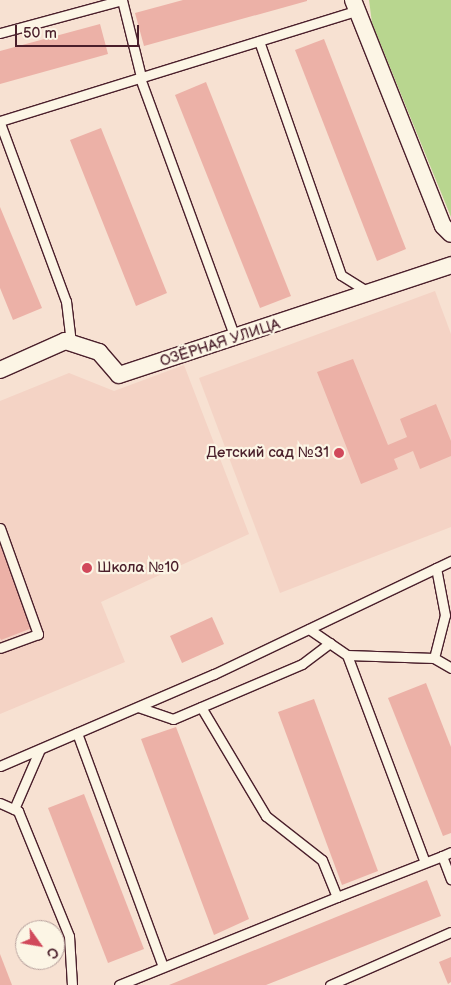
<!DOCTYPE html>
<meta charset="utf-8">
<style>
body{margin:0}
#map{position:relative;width:451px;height:985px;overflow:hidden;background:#f7e1d2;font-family:"Balsamiq Sans",sans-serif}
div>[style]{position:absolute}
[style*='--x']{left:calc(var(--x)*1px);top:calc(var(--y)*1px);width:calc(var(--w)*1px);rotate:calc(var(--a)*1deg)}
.built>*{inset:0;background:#f4d3c5}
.green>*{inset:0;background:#b8d68f}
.building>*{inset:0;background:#ecb1a7}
.roads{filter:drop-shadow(1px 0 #4a1f2b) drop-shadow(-1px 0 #4a1f2b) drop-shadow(0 1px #4a1f2b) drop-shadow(0 -1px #4a1f2b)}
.service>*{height:9px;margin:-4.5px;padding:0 4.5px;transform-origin:4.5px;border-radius:4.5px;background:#fcf5e5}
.minor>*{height:16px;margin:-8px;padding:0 8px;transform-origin:8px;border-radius:8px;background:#fcf5e5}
.dots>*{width:14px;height:14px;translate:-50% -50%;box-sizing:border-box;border:2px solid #fcf5e5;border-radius:50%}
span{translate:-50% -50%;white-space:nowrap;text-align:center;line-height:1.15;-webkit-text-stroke:4.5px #fcf5e5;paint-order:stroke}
.street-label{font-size:15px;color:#4a1f2b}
.poi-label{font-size:15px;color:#4a1f2b}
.right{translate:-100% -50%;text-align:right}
.left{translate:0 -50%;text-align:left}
.north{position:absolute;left:15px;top:920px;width:50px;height:50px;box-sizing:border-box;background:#fcf5e5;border:1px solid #b59f9b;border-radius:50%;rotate:122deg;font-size:14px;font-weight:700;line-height:20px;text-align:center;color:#4a1f2b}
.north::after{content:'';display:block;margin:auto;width:18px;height:22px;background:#d1495b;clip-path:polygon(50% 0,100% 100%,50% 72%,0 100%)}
.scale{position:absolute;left:15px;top:25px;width:124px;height:22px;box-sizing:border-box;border:2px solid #4a1f2b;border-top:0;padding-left:6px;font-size:15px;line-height:18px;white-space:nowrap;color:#4a1f2b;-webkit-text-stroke:4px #fcf5e5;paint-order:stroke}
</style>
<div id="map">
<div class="built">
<i style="clip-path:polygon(435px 291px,451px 334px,451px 527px,280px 593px,199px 378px)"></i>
<i style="clip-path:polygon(184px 365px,249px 534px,101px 602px,125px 662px,0 714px,0 401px,69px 373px,114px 391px)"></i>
</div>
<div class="green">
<i style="clip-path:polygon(369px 0,451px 0,451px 217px,372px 23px)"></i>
</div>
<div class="building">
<i style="clip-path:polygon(183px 0,307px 0,307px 1px,144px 46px,135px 13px)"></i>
<i style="clip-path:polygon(100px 24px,108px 54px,0 84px,0 51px)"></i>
<i style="clip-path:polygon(324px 39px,406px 249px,377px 261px,295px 50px)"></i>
<i style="clip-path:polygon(206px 82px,291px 296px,260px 308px,175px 95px)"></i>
<i style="clip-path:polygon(101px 128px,167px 293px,136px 306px,70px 140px)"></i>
<i style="clip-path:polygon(0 207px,42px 308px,13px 320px,0 288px)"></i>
<i style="clip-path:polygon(353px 359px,388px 445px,407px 437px,400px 419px,436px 404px,451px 441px,451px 456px,420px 469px,413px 451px,394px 459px,398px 469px,361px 484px,317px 372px)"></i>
<i style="clip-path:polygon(0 544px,32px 628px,1px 640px,0 638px)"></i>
<i style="clip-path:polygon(212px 617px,224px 644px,182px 663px,170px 636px)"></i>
<i style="clip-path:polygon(426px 683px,451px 747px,451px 833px,443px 836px,388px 698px)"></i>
<i style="clip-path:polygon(314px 699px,378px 871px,342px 885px,278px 712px)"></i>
<i style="clip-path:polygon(176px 727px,249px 919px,214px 935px,141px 739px)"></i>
<i style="clip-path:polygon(84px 794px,144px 949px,108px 963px,48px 808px)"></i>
<i style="clip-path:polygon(427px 880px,441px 916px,266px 985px,169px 985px)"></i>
<i style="clip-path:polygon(0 954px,12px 985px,0 985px)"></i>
<i style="clip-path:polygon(451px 957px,451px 982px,448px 984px,439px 962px)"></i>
</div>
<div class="roads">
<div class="service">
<i style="--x:122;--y:0;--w:79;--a:76.1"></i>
<i style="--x:0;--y:33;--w:126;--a:-15.1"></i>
<i style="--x:259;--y:41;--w:248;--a:70.7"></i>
<i style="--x:341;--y:275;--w:34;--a:32"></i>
<i style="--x:140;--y:78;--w:277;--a:69.9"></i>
<i style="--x:0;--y:121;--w:373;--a:-17.2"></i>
<i style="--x:0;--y:123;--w:190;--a:69.7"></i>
<i style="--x:66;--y:301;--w:42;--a:83.2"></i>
<i style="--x:0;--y:528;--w:113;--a:70.3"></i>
<i style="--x:38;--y:634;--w:40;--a:159.8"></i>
<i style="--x:309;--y:629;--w:46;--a:34.4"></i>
<i style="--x:347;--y:655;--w:87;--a:2"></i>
<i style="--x:434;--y:658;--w:20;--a:30"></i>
<i style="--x:347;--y:655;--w:221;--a:69.4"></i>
<i style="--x:434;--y:658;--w:44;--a:-75.7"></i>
<i style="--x:445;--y:615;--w:48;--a:-100.8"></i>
<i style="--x:138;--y:707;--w:37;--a:19"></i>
<i style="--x:173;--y:719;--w:140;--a:-23.1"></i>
<i style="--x:302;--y:664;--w:35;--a:-37"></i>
<i style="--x:201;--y:707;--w:127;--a:59.2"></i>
<i style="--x:266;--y:816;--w:71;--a:38.2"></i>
<i style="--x:322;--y:860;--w:40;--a:68"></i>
<i style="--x:337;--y:897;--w:113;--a:-21.3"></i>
<i style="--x:77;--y:733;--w:249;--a:69.8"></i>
<i style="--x:0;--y:766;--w:233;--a:-23.3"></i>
<i style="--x:214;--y:674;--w:263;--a:-25.5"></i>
<i style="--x:0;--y:803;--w:20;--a:24"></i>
<i style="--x:18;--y:811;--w:135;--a:67.8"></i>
<i style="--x:69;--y:936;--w:49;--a:86.5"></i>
<i style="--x:14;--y:809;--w:65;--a:-66.6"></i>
<i style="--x:451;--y:852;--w:10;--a:156"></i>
<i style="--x:442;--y:856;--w:25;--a:69"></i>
<i style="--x:119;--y:985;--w:235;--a:-22"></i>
<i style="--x:330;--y:985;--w:132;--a:-23.7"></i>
</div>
<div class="minor">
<i style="--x:353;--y:0;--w:243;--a:68.3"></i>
<i style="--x:443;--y:226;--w:11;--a:45"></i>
<i style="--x:0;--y:370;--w:71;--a:-24"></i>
<i style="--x:65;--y:341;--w:36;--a:18"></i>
<i style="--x:99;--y:352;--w:30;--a:49"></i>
<i style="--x:119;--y:375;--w:350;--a:-18.3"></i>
</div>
</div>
<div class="dots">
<i style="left:339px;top:453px;background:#d1495b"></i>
<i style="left:87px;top:568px;background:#d1495b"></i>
</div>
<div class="street-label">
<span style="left:220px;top:343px;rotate:-18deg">ОЗЁРНАЯ УЛИЦА</span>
</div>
<div class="poi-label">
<span class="right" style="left:329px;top:453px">Детский сад №31</span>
<span class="left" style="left:97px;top:568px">Школа №10</span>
</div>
<div class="north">С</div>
<div class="scale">50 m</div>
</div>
